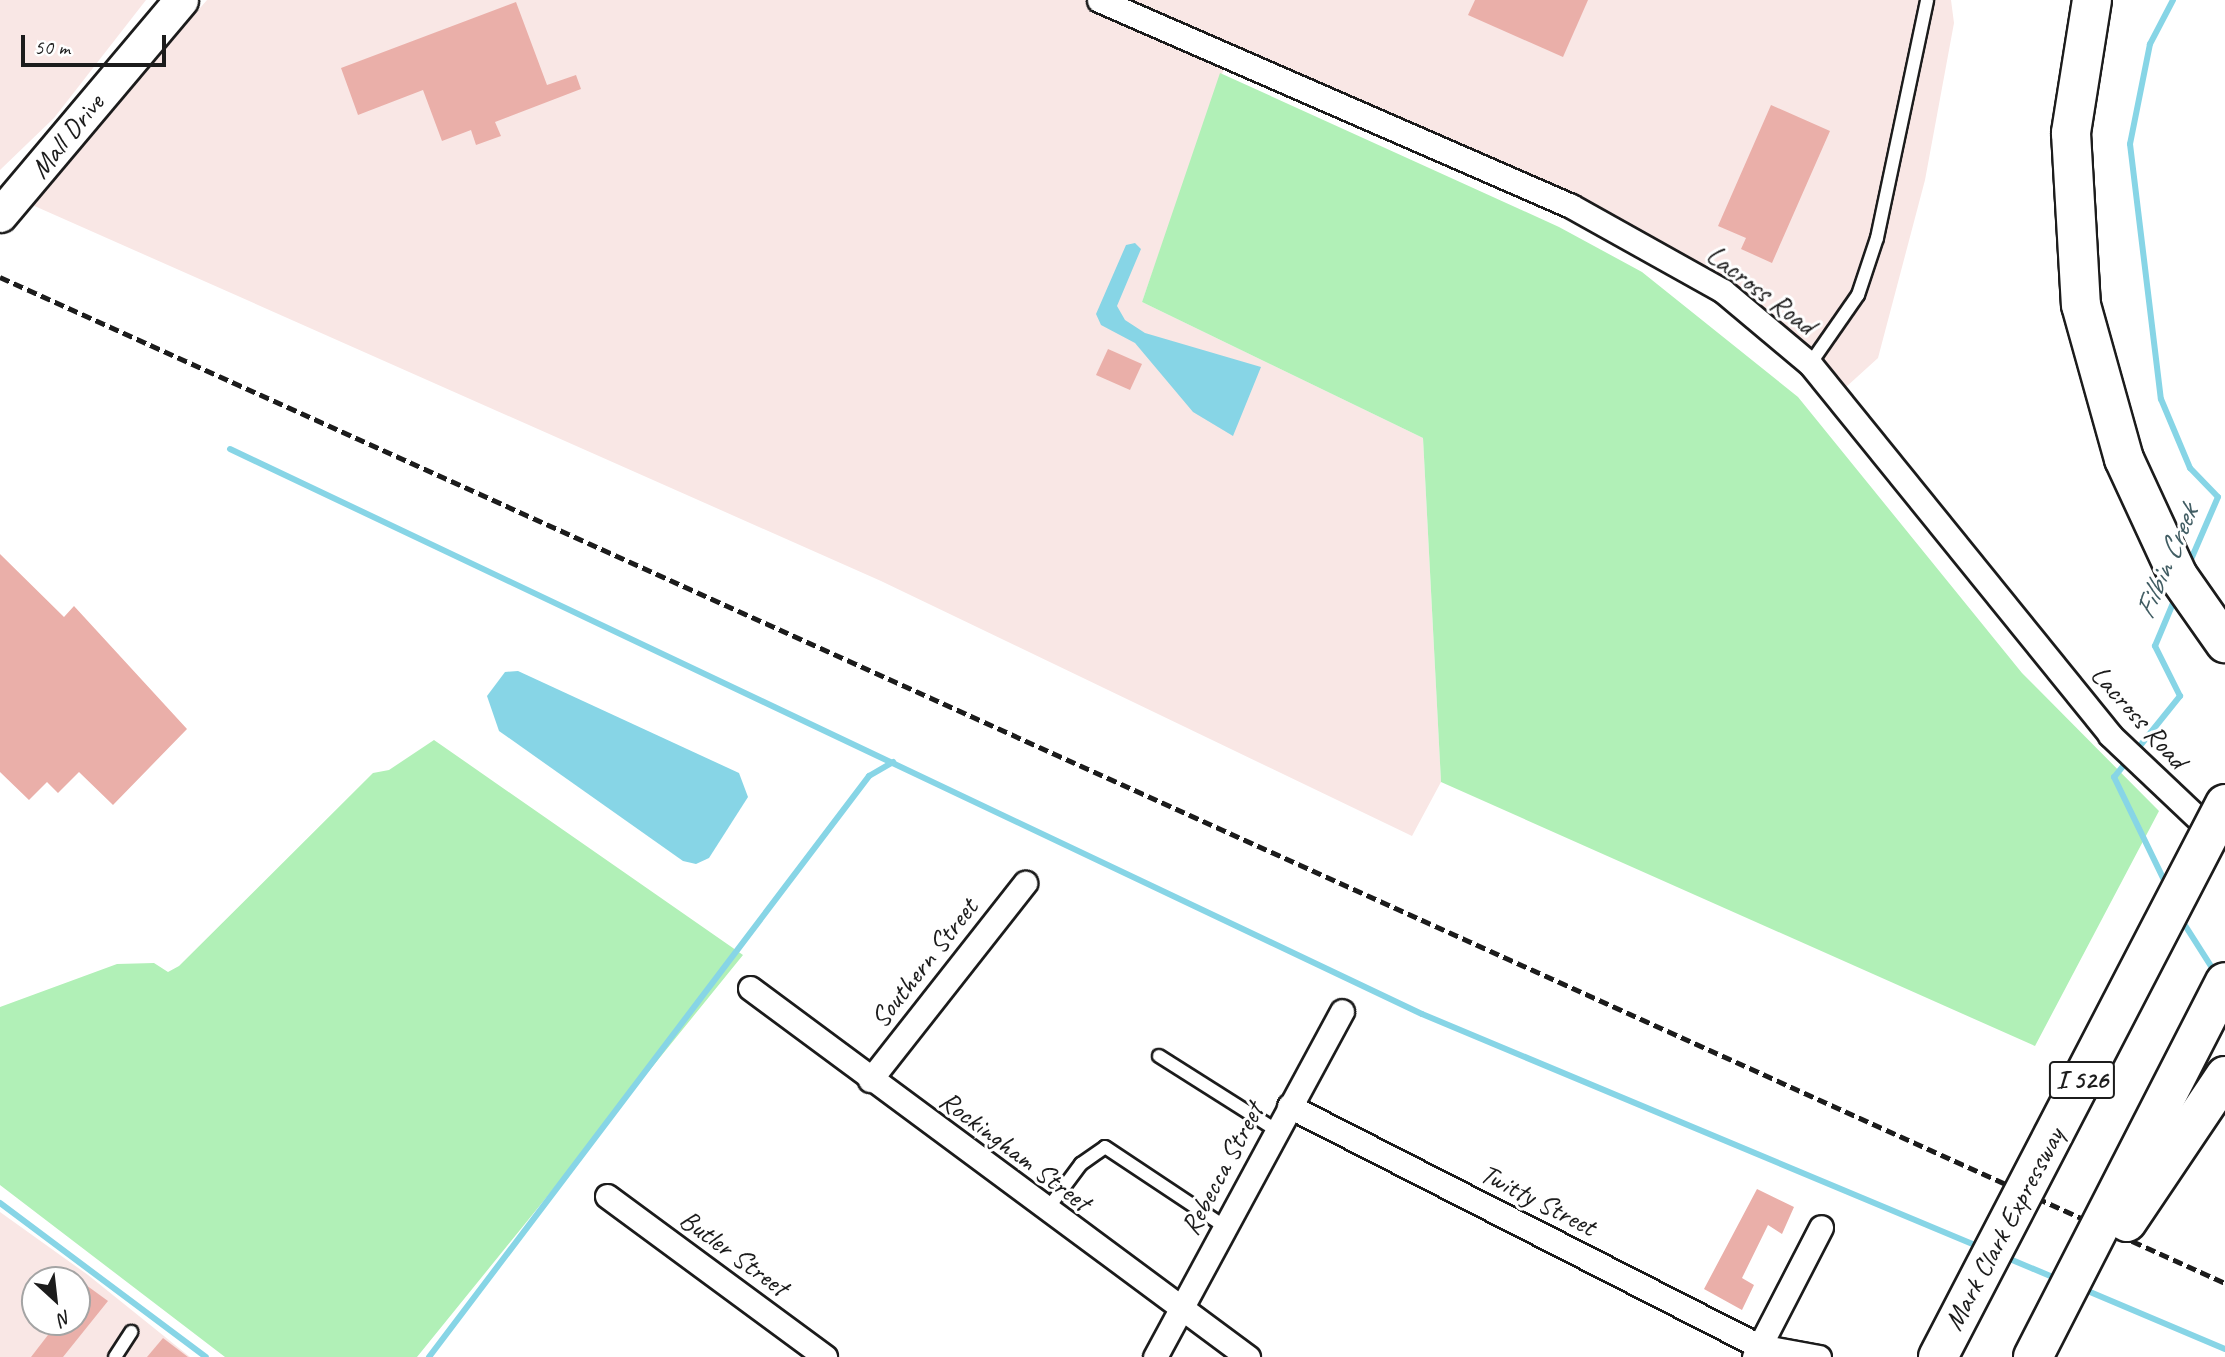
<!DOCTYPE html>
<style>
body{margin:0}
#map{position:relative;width:2225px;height:1357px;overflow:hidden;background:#fff;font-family:Caveat,sans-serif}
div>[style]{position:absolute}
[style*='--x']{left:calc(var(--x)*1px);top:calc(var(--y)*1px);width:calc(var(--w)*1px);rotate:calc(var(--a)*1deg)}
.built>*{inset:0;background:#f9e7e5}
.green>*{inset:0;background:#b1f0b7}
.water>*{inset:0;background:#87d5e6}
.stream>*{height:6px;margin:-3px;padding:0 3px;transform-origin:3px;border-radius:3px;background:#87d5e6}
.building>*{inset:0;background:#eaafa9}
.roads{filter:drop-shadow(2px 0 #1c1c1c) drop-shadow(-2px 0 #1c1c1c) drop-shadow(0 2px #1c1c1c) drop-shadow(0 -2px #1c1c1c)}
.lane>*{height:12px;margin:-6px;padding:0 6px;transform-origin:6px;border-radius:6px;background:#fff}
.street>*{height:23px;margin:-11.5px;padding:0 11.5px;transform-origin:11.5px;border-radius:11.5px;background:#fff}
.secondary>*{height:33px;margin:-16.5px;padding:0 16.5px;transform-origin:16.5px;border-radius:16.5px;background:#fff}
.highway>*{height:38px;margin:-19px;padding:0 19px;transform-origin:19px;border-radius:19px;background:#fff}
.rail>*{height:5px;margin-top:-2.5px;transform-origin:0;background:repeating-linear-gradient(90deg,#1c1c1c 0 10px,transparent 0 15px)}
.bridges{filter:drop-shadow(2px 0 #1c1c1c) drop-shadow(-2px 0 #1c1c1c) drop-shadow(0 2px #1c1c1c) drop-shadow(0 -2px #1c1c1c)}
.highway-bridge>*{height:38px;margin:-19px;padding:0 19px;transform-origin:19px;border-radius:19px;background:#fff}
span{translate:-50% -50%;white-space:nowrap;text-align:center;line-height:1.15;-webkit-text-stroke:6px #fff;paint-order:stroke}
.shield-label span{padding:2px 5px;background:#fff;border:2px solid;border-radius:5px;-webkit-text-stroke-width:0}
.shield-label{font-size:26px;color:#1c1c1c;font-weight:700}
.street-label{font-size:28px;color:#1c1c1c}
.water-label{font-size:30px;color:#415d63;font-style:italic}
.north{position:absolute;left:21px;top:1266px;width:70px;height:70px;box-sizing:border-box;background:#fff;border:2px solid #a4a4a4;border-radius:50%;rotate:153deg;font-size:19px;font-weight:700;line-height:28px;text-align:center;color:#1c1c1c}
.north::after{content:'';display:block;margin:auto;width:24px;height:32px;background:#1c1c1c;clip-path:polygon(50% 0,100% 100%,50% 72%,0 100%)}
.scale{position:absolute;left:21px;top:35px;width:145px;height:32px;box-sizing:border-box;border:4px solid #1c1c1c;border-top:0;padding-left:9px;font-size:21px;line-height:24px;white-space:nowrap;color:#1c1c1c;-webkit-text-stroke:5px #fff;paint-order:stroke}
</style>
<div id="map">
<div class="built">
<i style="clip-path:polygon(0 0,146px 0,54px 118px,0 170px)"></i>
<i style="clip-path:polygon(207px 0,1951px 0,1954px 23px,1925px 180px,1878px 358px,1835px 397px,1723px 291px,1571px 206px,1228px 57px,1142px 302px,1423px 438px,1441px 782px,1412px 836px,881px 581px,30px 204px)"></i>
<i style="clip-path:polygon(evenodd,0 1212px,88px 1275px,190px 1357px,0 1357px,0 1212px,35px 1280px,77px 1280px,77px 1322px,35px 1322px,35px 1280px)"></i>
</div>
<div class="green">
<i style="clip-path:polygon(1220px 73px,1559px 227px,1642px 272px,1798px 397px,2022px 673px,2159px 811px,2035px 1046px,1441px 782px,1423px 438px,1142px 302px)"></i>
<i style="clip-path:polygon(434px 740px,743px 955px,417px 1357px,225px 1357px,0 1185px,0 1007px,117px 964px,154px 963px,168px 972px,179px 966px,373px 773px,389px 770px)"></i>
</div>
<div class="water">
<i style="clip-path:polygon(1135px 243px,1141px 249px,1117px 306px,1125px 320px,1145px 333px,1261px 367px,1233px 436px,1193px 412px,1135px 343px,1101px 325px,1096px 314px,1126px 245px)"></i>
<i style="clip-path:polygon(518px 671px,739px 773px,748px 797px,709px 858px,696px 864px,683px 861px,499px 731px,487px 696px,505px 672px)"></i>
</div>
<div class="stream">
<i style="--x:2173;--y:0;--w:50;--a:117.6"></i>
<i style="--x:2150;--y:44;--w:102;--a:101.3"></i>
<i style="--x:2130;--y:144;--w:257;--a:83.1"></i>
<i style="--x:2161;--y:399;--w:75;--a:67.2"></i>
<i style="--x:2190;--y:468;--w:40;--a:46"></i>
<i style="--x:2218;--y:497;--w:73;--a:113.4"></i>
<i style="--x:230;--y:449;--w:1319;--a:25.36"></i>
<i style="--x:1422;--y:1014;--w:607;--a:22.68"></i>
<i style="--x:2135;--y:752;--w:72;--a:-51.2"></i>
<i style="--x:2180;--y:696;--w:56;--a:-116.6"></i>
<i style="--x:2155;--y:646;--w:54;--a:-67.2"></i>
<i style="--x:2128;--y:760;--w:22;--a:129"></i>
<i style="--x:2114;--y:777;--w:121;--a:64.1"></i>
<i style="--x:2181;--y:919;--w:65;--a:57.5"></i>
<i style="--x:0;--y:1203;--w:257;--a:36.8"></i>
<i style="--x:2005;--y:1257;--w:60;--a:22.7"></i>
<i style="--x:2083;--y:1289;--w:154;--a:22.9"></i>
<i style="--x:429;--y:1357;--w:729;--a:-52.86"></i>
<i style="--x:869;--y:776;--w:28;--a:-30"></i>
</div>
<div class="building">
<i style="clip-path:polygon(1475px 0,1588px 0,1563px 57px,1468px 15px)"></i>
<i style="clip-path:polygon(516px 2px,547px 85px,576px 75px,581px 89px,495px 122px,501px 136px,476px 145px,471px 130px,442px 141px,423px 90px,358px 115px,341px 68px)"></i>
<i style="clip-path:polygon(1771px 105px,1830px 131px,1772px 263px,1741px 249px,1746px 238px,1718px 226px)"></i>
<i style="clip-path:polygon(1108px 349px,1142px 364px,1130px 390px,1096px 375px)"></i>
<i style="clip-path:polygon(0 554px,64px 617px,74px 606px,187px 729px,113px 805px,79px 772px,58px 793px,47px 782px,29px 800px,0 772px)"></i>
<i style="clip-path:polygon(1757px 1189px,1794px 1207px,1782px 1234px,1768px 1225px,1742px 1278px,1754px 1285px,1742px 1310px,1704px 1289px)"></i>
<i style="clip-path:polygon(86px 1285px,108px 1301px,63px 1357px,31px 1357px,58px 1322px,77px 1322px,77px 1298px)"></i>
<i style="clip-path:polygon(163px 1338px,188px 1357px,147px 1357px)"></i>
</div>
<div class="roads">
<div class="lane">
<i style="--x:1810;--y:364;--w:84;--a:-55.2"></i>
<i style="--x:1858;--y:295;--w:60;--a:-71.6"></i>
<i style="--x:1877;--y:238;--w:243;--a:-78.1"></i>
<i style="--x:1159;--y:1056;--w:138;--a:32.3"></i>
<i style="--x:1046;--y:1211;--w:59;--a:-53.3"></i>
<i style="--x:1081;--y:1164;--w:29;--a:-35"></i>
<i style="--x:1105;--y:1147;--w:143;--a:33.6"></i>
<i style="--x:115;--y:1357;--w:30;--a:-57"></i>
</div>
<div class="street">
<i style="--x:1099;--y:0;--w:515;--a:23.58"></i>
<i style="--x:1571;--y:206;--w:174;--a:29.2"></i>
<i style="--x:1723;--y:291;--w:114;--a:40"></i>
<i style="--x:1810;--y:364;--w:477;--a:51"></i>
<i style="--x:2110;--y:735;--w:149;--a:43.4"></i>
<i style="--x:750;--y:988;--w:620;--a:36.54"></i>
<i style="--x:870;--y:1080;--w:251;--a:-51.8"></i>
<i style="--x:1289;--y:1106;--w:528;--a:27.05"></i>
<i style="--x:1759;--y:1346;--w:61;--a:10.4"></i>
<i style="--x:607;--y:1196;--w:271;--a:36.4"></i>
<i style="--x:1155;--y:1357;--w:393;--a:-61.6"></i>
<i style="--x:1754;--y:1357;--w:146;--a:-62.7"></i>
</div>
<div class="secondary">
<i style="--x:0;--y:215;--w:281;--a:-49.9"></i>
</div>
<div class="highway">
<i style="--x:2092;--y:0;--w:135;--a:99"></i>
<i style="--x:2071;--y:133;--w:172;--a:86.7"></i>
<i style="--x:2081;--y:305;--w:160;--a:74.4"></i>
<i style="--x:2124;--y:459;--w:129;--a:65.2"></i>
<i style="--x:2178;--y:576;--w:82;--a:55"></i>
</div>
</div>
<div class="rail">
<i style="--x:0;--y:277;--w:2442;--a:24.33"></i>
</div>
<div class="bridges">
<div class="highway-bridge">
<i style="--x:2127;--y:1222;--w:176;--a:-56.1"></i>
<i style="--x:1938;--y:1357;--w:623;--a:-62.57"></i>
<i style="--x:2033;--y:1357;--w:421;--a:-62.9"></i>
</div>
</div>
<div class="shield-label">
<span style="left:2082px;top:1080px">I 526</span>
</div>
<div class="street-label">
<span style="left:67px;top:136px;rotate:-51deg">Mall Drive</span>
<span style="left:1761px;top:290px;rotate:37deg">Lacross Road</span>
<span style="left:2139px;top:717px;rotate:48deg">Lacross Road</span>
<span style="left:924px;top:963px;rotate:-52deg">Southern Street</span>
<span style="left:1015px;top:1151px;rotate:37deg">Rockingham Street</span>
<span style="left:1222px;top:1169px;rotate:-62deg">Rebecca Street</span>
<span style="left:1538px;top:1200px;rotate:27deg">Twitty Street</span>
<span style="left:2004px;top:1229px;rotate:-62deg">Mark Clark Expressway</span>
<span style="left:734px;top:1253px;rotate:36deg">Butler Street</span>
</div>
<div class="water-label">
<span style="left:2166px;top:562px;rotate:-67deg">Filbin Creek</span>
</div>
<div class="north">N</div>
<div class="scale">50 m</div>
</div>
